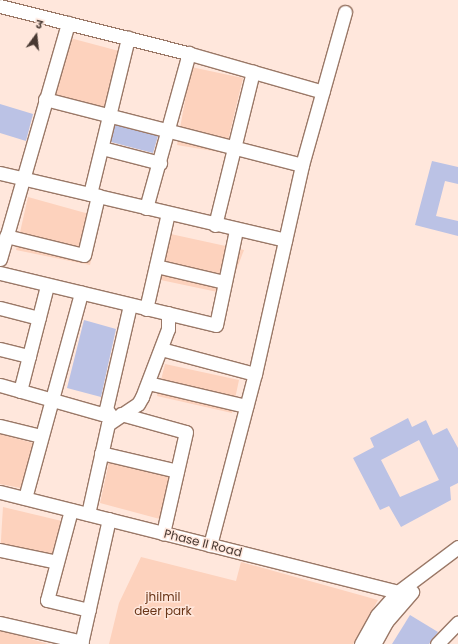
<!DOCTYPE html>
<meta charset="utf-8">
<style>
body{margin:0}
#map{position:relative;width:458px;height:644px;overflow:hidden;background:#ffe7dc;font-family:Poppins,"Noto Sans Devanagari",sans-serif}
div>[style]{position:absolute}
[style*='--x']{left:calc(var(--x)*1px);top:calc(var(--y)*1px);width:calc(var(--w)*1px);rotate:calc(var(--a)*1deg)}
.green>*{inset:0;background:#fdd2bd}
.building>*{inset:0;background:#bbc2e5}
.roads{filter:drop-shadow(1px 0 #9a7867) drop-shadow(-1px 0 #9a7867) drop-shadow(0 1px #9a7867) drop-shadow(0 -1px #9a7867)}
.minor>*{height:13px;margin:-6.5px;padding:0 6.5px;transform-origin:6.5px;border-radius:6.5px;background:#fff}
span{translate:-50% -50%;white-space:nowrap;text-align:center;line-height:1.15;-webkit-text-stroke:3px #ffe7dc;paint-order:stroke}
.street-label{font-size:12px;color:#483932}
.park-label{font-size:12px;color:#6a3517}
.north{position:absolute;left:16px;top:16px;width:40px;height:40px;-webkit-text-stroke:3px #ffe7dc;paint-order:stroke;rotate:15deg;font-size:11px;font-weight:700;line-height:16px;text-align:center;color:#483932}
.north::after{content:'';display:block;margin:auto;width:14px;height:18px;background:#483932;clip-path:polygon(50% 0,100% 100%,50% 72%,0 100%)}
</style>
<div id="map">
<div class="green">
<i style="clip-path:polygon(70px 38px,119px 51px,101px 121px,51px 107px)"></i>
<i style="clip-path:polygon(191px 67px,243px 78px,225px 153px,177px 145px)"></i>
<i style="clip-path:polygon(28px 197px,100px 217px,90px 265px,16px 250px)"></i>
<i style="clip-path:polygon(166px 233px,244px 250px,227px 294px,156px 279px)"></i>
<i style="clip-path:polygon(165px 364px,239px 380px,232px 413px,157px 396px)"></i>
<i style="clip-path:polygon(0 434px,44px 446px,31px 490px,0 484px)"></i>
<i style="clip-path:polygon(109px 462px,183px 479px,171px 522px,100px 503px)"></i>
<i style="clip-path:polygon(3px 507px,66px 522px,53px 570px,0 556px)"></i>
<i style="clip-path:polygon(141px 557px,236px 581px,241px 562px,378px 600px,353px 644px,109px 644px,119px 603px)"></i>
<i style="clip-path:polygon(0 630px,48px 644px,0 644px)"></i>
</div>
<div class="building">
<i style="clip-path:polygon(0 104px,33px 114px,26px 141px,0 133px)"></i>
<i style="clip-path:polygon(115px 125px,158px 136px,153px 153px,111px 142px)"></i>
<i style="clip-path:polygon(432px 161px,458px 167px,458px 184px,445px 181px,436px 216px,458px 221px,458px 236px,415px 225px)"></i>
<i style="clip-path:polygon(84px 320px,116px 329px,101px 397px,67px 388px)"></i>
<i style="clip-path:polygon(evenodd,408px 418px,412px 427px,426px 420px,433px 435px,447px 428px,458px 448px,458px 483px,450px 487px,451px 500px,401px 527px,389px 506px,380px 510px,353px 458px,374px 447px,370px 438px,408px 418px,419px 440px,439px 480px,400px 497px,381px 460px,419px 440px)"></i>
<i style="clip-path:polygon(410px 615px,438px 632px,429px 644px,392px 644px)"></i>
</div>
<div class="roads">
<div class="minor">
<i style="--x:0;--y:6;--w:193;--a:14.1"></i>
<i style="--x:187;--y:53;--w:141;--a:16"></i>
<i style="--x:45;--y:99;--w:265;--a:14.4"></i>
<i style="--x:102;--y:148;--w:60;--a:14.5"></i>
<i style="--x:0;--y:173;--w:293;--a:13.2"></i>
<i style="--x:90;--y:194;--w:161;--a:-76.3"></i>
<i style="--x:146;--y:208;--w:161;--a:-74.5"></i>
<i style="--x:215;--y:225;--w:158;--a:-76.1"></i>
<i style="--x:6;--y:236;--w:80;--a:13.7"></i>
<i style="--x:84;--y:255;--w:61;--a:-76.7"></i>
<i style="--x:0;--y:259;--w:246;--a:-73.9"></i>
<i style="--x:156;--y:266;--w:70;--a:13.2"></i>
<i style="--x:0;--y:273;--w:222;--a:13.5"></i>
<i style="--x:216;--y:325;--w:97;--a:-78.1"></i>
<i style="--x:0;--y:308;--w:40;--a:14.4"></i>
<i style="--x:146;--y:309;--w:98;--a:-77.1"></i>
<i style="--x:0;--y:349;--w:30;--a:14"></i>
<i style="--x:161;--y:349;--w:97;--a:14.9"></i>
<i style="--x:148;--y:383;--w:101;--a:13.2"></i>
<i style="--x:0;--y:385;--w:116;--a:15.9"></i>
<i style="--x:20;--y:391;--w:108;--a:-75.6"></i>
<i style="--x:121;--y:414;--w:67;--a:15.5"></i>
<i style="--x:186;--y:432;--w:104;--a:102.8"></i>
<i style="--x:112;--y:417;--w:10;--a:-127"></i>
<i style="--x:106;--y:409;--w:107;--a:-77"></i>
<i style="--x:0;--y:426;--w:42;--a:13.7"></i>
<i style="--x:101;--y:453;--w:78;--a:13.3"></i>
<i style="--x:0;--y:492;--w:410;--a:14.1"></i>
<i style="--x:398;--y:592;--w:9;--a:36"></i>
<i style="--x:25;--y:498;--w:213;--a:-74.7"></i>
<i style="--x:71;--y:510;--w:93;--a:104.9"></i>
<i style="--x:47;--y:600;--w:43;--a:13.4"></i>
<i style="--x:88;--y:514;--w:92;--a:-77.5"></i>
<i style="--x:108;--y:424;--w:36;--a:-34"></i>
<i style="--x:138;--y:404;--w:8;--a:-60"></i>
<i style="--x:142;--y:397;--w:73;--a:-69.1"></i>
<i style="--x:168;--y:329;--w:16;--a:-90"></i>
<i style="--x:210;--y:545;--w:177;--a:-75.3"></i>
<i style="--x:255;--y:374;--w:214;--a:-77.3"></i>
<i style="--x:302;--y:165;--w:159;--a:-74.3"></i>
<i style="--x:0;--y:550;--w:58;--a:11.9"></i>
<i style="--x:0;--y:623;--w:84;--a:13"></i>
<i style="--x:81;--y:644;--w:128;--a:-77.4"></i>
<i style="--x:361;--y:644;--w:33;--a:-61"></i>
<i style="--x:377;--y:615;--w:31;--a:-48"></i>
<i style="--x:398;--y:592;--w:75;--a:-36.9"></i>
<i style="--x:374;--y:644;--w:25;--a:-61"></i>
<i style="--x:386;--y:622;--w:40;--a:-49"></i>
<i style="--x:437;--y:644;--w:30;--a:-46"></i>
</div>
</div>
<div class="street-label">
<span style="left:203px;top:543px;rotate:14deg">Phase II Road</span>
</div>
<div class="park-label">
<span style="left:163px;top:604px">jhilmil<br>deer park</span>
</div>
<div class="north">उ</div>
</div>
